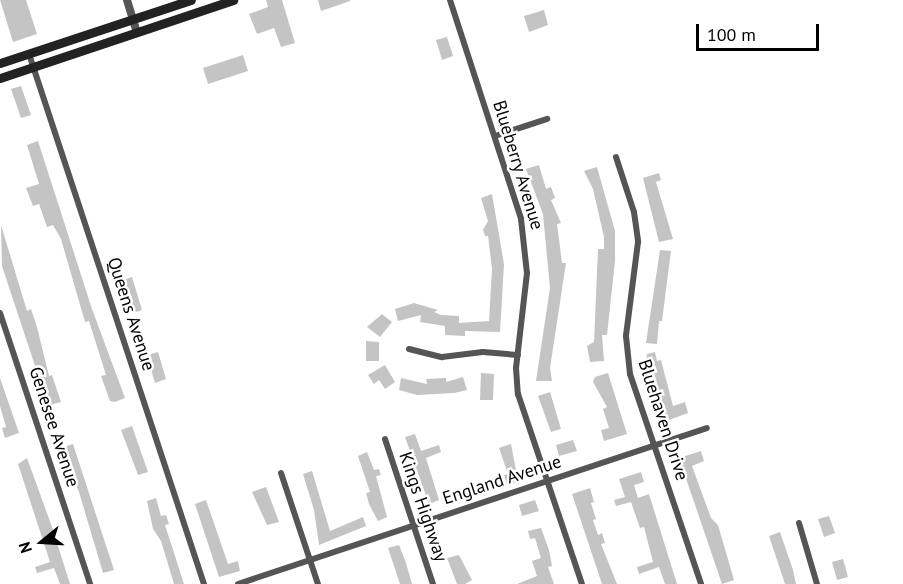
<!DOCTYPE html>
<style>
body{margin:0}
#map{position:relative;width:903px;height:584px;overflow:hidden;background:#fff;font-family:"PT Sans",sans-serif}
div>[style]{position:absolute}
[style*='--x']{left:calc(var(--x)*1px);top:calc(var(--y)*1px);width:calc(var(--w)*1px);rotate:calc(var(--a)*1deg)}
.building>*{inset:0;background:#c4c4c4}
.minor>*{height:6px;margin:-3px;padding:0 3px;transform-origin:3px;border-radius:3px;background:#555}
.tertiary>*{height:8px;margin:-4px;padding:0 4px;transform-origin:4px;border-radius:4px;background:#555}
.secondary>*{height:9px;margin:-4.5px;padding:0 4.5px;transform-origin:4.5px;border-radius:4.5px;background:#222}
span{translate:-50% -50%;white-space:nowrap;text-align:center;line-height:1.15;-webkit-text-stroke:5px #fff;paint-order:stroke}
.street-label{font-size:18px;color:#000}
.north{position:absolute;left:12px;top:512px;width:60px;height:60px;-webkit-text-stroke:4px #fff;paint-order:stroke;rotate:252deg;font-size:16px;font-weight:700;line-height:24px;text-align:center;color:#000}
.north::after{content:'';display:block;margin:auto;width:21px;height:27px;background:#000;clip-path:polygon(50% 0,100% 100%,50% 72%,0 100%)}
.scale{position:absolute;left:696px;top:24px;width:123px;height:27px;box-sizing:border-box;border:3px solid #000;border-top:0;padding-left:8px;font-size:18px;line-height:21px;white-space:nowrap;color:#000;-webkit-text-stroke:4px #fff;paint-order:stroke}
</style>
<div id="map">
<div class="building">
<i style="clip-path:polygon(0 0,26px 0,37px 34px,13px 42px)"></i>
<i style="clip-path:polygon(266px 0,282px 0,295px 43px,281px 47px,274px 28px,257px 34px,249px 14px,268px 7px)"></i>
<i style="clip-path:polygon(318px 0,350px 0,350px 1px,321px 11px)"></i>
<i style="clip-path:polygon(544px 10px,548px 25px,529px 32px,524px 16px)"></i>
<i style="clip-path:polygon(447px 37px,453px 56px,442px 60px,436px 40px)"></i>
<i style="clip-path:polygon(243px 55px,248px 71px,208px 84px,203px 68px)"></i>
<i style="clip-path:polygon(21px 86px,31px 115px,21px 118px,11px 89px)"></i>
<i style="clip-path:polygon(38px 141px,92px 309px,125px 398px,115px 402px,110px 401px,101px 376px,106px 375px,89px 321px,85px 322px,61px 239px,53px 225px,47px 227px,39px 204px,33px 206px,26px 188px,39px 184px,27px 145px)"></i>
<i style="clip-path:polygon(539px 165px,546px 189px,551px 187px,555px 198px,551px 200px,561px 223px,557px 224px,562px 263px,566px 263px,550px 368px,552px 381px,536px 381px,550px 288px,543px 214px,526px 169px)"></i>
<i style="clip-path:polygon(597px 167px,615px 231px,615px 261px,607px 335px,602px 335px,604px 361px,590px 362px,587px 346px,594px 342px,598px 249px,604px 249px,604px 237px,593px 189px,584px 171px)"></i>
<i style="clip-path:polygon(659px 173px,661px 180px,656px 182px,673px 239px,659px 242px,643px 178px)"></i>
<i style="clip-path:polygon(492px 194px,504px 264px,500px 332px,465px 331px,465px 336px,445px 335px,445px 326px,420px 322px,421px 315px,398px 321px,395px 309px,414px 303px,438px 310px,434px 312px,441px 315px,459px 316px,459px 323px,489px 321px,492px 269px,488px 236px,485px 236px,483px 230px,488px 221px,481px 198px)"></i>
<i style="clip-path:polygon(1px 225px,27px 311px,31px 309px,37px 327px,49px 376px,52px 375px,61px 402px,50px 405px,43px 390px,2px 266px)"></i>
<i style="clip-path:polygon(660px 250px,671px 251px,662px 321px,659px 321px,657px 344px,646px 343px)"></i>
<i style="clip-path:polygon(132px 277px,142px 310px,133px 313px,121px 281px)"></i>
<i style="clip-path:polygon(382px 314px,392px 322px,380px 337px,367px 327px)"></i>
<i style="clip-path:polygon(366px 341px,379px 342px,379px 361px,366px 361px)"></i>
<i style="clip-path:polygon(158px 352px,166px 379px,155px 383px,150px 366px,145px 367px,141px 357px)"></i>
<i style="clip-path:polygon(655px 352px,657px 361px,661px 360px,673px 406px,685px 402px,688px 413px,666px 421px,646px 360px,647px 354px)"></i>
<i style="clip-path:polygon(385px 365px,395px 382px,385px 389px,379px 380px,374px 384px,368px 375px)"></i>
<i style="clip-path:polygon(481px 373px,494px 374px,493px 400px,480px 400px)"></i>
<i style="clip-path:polygon(608px 373px,627px 434px,604px 441px,601px 430px,609px 428px,603px 409px,607px 407px,593px 382px,595px 377px)"></i>
<i style="clip-path:polygon(463px 377px,467px 390px,454px 393px,417px 395px,399px 390px,401px 378px,427px 384px,426px 379px,446px 378px,446px 382px)"></i>
<i style="clip-path:polygon(0 378px,19px 433px,5px 438px,2px 428px,6px 427px,0 406px)"></i>
<i style="clip-path:polygon(550px 392px,561px 429px,551px 432px,538px 396px)"></i>
<i style="clip-path:polygon(132px 426px,148px 472px,138px 475px,121px 430px)"></i>
<i style="clip-path:polygon(415px 434px,421px 451px,439px 445px,441px 452px,426px 458px,439px 500px,429px 504px,405px 437px)"></i>
<i style="clip-path:polygon(573px 440px,577px 451px,559px 456px,556px 445px)"></i>
<i style="clip-path:polygon(73px 444px,114px 570px,103px 573px,79px 492px,61px 448px)"></i>
<i style="clip-path:polygon(511px 444px,518px 481px,507px 485px,504px 475px,508px 474px,499px 448px)"></i>
<i style="clip-path:polygon(701px 451px,704px 461px,692px 466px,711px 518px,718px 525px,734px 580px,722px 584px,679px 458px)"></i>
<i style="clip-path:polygon(367px 452px,374px 470px,379px 469px,381px 475px,376px 476px,387px 517px,378px 521px,369px 504px,366px 493px,370px 492px,358px 456px)"></i>
<i style="clip-path:polygon(27px 458px,52px 527px,70px 584px,60px 584px,54px 568px,37px 573px,35px 567px,50px 562px,18px 464px)"></i>
<i style="clip-path:polygon(312px 471px,330px 531px,363px 517px,366px 526px,319px 545px,314px 510px,303px 474px)"></i>
<i style="clip-path:polygon(641px 472px,644px 482px,634px 485px,638px 498px,649px 494px,677px 584px,665px 584px,659px 567px,639px 574px,637px 567px,653px 562px,644px 527px,640px 528px,631px 502px,616px 506px,614px 500px,625px 497px,619px 479px)"></i>
<i style="clip-path:polygon(266px 487px,279px 522px,267px 525px,252px 492px)"></i>
<i style="clip-path:polygon(590px 488px,594px 502px,591px 503px,596px 519px,593px 520px,598px 535px,602px 533px,605px 543px,601px 544px,617px 584px,602px 584px,572px 494px)"></i>
<i style="clip-path:polygon(156px 498px,161px 516px,166px 515px,169px 524px,165px 525px,184px 584px,174px 584px,161px 541px,153px 529px,147px 501px)"></i>
<i style="clip-path:polygon(206px 500px,228px 564px,238px 561px,240px 571px,219px 577px,195px 504px)"></i>
<i style="clip-path:polygon(535px 500px,539px 511px,522px 516px,519px 505px)"></i>
<i style="clip-path:polygon(829px 516px,835px 533px,824px 537px,818px 519px)"></i>
<i style="clip-path:polygon(541px 528px,549px 550px,552px 566px,548px 567px,554px 584px,517px 584px,537px 576px,532px 561px,541px 558px,535px 538px,530px 539px,528px 531px)"></i>
<i style="clip-path:polygon(780px 532px,793px 570px,796px 584px,785px 584px,769px 536px)"></i>
<i style="clip-path:polygon(399px 545px,406px 563px,412px 584px,400px 584px,388px 548px)"></i>
<i style="clip-path:polygon(459px 555px,472px 580px,465px 584px,457px 584px,447px 558px)"></i>
<i style="clip-path:polygon(843px 559px,848px 577px,837px 580px,832px 562px)"></i>
</div>
<div class="minor">
<i style="--x:450;--y:0;--w:230;--a:72"></i>
<i style="--x:521;--y:219;--w:54;--a:83.7"></i>
<i style="--x:527;--y:273;--w:96;--a:96.6"></i>
<i style="--x:516;--y:368;--w:26;--a:86"></i>
<i style="--x:518;--y:394;--w:200;--a:71.4"></i>
<i style="--x:29;--y:54;--w:558;--a:71.73"></i>
<i style="--x:495;--y:136;--w:55;--a:-18.1"></i>
<i style="--x:616;--y:157;--w:58;--a:71.9"></i>
<i style="--x:634;--y:212;--w:30;--a:82"></i>
<i style="--x:638;--y:242;--w:95;--a:97.3"></i>
<i style="--x:626;--y:336;--w:38;--a:84"></i>
<i style="--x:630;--y:374;--w:222;--a:71.3"></i>
<i style="--x:0;--y:313;--w:286;--a:71.6"></i>
<i style="--x:409;--y:349;--w:34;--a:14"></i>
<i style="--x:442;--y:357;--w:41;--a:-7"></i>
<i style="--x:483;--y:352;--w:35;--a:5"></i>
<i style="--x:385;--y:439;--w:153;--a:71.7"></i>
<i style="--x:281;--y:473;--w:117;--a:71.6"></i>
<i style="--x:799;--y:523;--w:64;--a:73.6"></i>
<i style="--x:238;--y:584;--w:494;--a:-18.4"></i>
</div>
<div class="tertiary">
<i style="--x:127;--y:0;--w:34;--a:73"></i>
</div>
<div class="secondary">
<i style="--x:0;--y:63;--w:201;--a:-18.3"></i>
<i style="--x:0;--y:78;--w:246;--a:-18.5"></i>
</div>
<div class="street-label">
<span style="left:518px;top:165px;rotate:73deg">Blueberry Avenue</span>
<span style="left:131px;top:314px;rotate:72deg">Queens Avenue</span>
<span style="left:663px;top:420px;rotate:72deg">Bluehaven Drive</span>
<span style="left:54px;top:427px;rotate:72deg">Genesee Avenue</span>
<span style="left:502px;top:480px;rotate:-18deg">England Avenue</span>
<span style="left:423px;top:507px;rotate:71deg">Kings Highway</span>
</div>
<div class="north">N</div>
<div class="scale">100 m</div>
</div>
